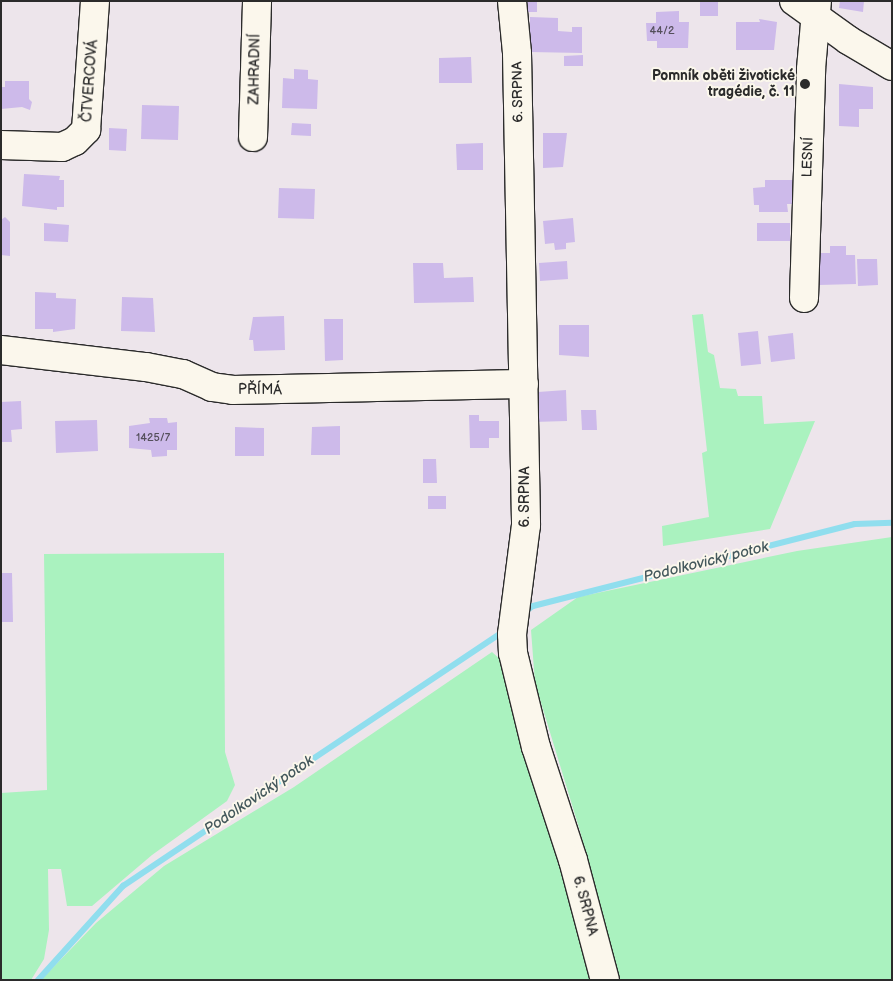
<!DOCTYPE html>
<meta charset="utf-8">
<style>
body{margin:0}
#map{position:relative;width:893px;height:981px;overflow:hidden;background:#ede5eb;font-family:"Balsamiq Sans",sans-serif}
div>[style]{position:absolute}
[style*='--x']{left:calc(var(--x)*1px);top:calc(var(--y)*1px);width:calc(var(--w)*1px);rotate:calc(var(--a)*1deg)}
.green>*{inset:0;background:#aaf2bf}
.stream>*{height:6px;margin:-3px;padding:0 3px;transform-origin:3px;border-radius:3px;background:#90deee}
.building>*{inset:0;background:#cdbaea}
.roads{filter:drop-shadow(1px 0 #2b2b2b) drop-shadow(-1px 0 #2b2b2b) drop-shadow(0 1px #2b2b2b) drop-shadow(0 -1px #2b2b2b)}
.minor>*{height:28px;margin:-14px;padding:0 14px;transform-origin:14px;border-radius:14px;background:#fbf7ec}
.dots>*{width:14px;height:14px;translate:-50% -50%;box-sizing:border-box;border:2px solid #fbf7ec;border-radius:50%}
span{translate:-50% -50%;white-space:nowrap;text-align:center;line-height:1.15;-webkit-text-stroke:4px #fbf7ec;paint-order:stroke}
.number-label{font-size:11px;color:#544f5b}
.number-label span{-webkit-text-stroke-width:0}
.street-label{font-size:14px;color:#2b2b2b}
.poi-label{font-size:14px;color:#2b2b2b;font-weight:700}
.right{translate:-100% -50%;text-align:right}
.water-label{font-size:15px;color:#44585c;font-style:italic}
.frame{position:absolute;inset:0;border:2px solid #2b2b2b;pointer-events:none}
</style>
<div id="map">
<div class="green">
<i style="clip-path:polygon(703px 314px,708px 352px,714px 355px,720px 388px,736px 389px,738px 396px,762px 396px,764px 424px,815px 421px,770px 529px,663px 546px,662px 526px,709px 517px,702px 453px,707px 451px,692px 315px)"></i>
<i style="clip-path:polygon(892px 537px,892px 980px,618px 980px,580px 831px,535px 683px,531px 630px,578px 597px,797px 551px)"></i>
<i style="clip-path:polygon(224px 553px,225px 752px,235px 785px,227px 801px,152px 855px,92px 906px,67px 906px,61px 869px,48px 869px,49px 930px,44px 959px,31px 980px,1px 980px,1px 793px,47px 790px,44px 554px)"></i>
<i style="clip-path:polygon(492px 652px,503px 662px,597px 980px,41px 980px,96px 923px,164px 866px,294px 787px)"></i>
</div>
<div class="stream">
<i style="--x:523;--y:613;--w:12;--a:-35"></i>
<i style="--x:533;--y:606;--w:332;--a:-14.3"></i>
<i style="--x:855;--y:524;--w:37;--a:-2"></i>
<i style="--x:38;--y:980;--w:127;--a:-47.9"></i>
<i style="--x:123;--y:886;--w:455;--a:-33.8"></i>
</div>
<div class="building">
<i style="clip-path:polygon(523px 1px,537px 1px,537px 12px,523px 12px)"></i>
<i style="clip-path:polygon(700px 1px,718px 1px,718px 16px,700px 16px)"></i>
<i style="clip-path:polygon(840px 1px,864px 1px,863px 12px,839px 8px)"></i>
<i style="clip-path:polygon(679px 11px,679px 22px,689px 22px,688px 48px,657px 48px,657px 41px,647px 41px,646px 23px,656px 23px,656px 12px)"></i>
<i style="clip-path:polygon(530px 17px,558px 18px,558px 31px,572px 32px,572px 27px,582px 27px,582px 53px,530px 52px)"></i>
<i style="clip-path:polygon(759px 19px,777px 22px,774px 50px,736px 50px,736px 22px,760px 22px)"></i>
<i style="clip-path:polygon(583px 55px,583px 66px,564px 66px,564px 56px)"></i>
<i style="clip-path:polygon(471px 57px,472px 83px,439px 83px,439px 58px)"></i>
<i style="clip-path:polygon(294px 69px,308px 70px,308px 79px,318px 80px,317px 109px,282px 108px,283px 78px,294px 79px)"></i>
<i style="clip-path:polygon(5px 81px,29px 81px,29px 99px,32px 102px,30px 110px,22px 107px,1px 109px,1px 87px,5px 87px)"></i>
<i style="clip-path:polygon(839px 84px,873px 87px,873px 109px,859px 109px,859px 127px,839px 126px)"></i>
<i style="clip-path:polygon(142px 105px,179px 106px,178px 140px,141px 139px)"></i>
<i style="clip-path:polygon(292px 123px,311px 124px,311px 136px,291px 135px)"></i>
<i style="clip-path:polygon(109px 128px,127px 129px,126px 151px,109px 150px)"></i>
<i style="clip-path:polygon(543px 133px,567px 133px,563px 167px,543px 168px)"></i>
<i style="clip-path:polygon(483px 143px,483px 170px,457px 170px,456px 144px)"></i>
<i style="clip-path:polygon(24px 174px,60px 176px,59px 180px,64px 180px,64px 207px,57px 207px,57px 210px,22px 206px)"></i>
<i style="clip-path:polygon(765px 180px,795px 180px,795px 204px,787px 204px,788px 212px,759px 212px,759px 205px,754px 205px,753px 188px,765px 187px)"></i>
<i style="clip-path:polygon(279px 188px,315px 189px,314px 219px,278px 218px)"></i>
<i style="clip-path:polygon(5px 217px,10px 222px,10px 256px,1px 255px,1px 220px)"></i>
<i style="clip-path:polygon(573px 218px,575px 242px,566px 243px,566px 249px,555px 250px,554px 243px,545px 244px,543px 221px)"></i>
<i style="clip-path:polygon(44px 223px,69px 225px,68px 242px,44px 241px)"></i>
<i style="clip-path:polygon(757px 223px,790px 223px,790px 241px,757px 241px)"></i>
<i style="clip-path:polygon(830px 246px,846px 246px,846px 255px,855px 255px,856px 284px,819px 285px,819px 253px,830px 253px)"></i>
<i style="clip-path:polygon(857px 259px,877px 259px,878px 285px,858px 286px)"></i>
<i style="clip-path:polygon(567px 261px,568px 279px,540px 281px,539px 263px)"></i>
<i style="clip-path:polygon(413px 263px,443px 263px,444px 278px,473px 277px,474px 302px,414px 303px)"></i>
<i style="clip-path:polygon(35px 292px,56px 293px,56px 298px,76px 299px,75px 329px,53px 332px,53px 329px,35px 329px)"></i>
<i style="clip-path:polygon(122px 297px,153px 298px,155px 332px,121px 331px)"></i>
<i style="clip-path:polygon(284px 316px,285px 350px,254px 351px,253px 340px,249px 340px,253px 317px)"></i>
<i style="clip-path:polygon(324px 319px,343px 319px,343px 360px,325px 361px)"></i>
<i style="clip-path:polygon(559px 325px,589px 325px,589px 357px,559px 355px)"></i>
<i style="clip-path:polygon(758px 331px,761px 364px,741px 366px,738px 333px)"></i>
<i style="clip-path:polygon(793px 333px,795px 359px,771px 362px,768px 336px)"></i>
<i style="clip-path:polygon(566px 390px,567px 421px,533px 422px,532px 404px,539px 403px,538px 392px)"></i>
<i style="clip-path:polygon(21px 401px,22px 429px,11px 430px,12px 442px,1px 442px,1px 402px)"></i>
<i style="clip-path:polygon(581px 410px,596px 410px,597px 430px,582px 430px)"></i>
<i style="clip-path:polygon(469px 415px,479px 415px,479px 421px,499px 421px,499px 438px,489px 438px,489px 448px,470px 448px)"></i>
<i style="clip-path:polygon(149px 418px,167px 418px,168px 423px,177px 422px,177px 450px,167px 450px,167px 456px,152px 457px,151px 450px,129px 448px,129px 426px,150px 423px)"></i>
<i style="clip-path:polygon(97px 420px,98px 451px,56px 453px,55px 421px)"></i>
<i style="clip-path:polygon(340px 426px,340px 455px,311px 455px,312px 427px)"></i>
<i style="clip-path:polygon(235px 427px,264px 428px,264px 456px,235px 456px)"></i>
<i style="clip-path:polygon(423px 459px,436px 459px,437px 483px,423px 483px)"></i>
<i style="clip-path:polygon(428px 496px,446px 496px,446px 509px,428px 509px)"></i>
<i style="clip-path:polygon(1px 573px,12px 573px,13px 622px,1px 622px)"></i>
</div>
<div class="roads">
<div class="minor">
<i style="--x:512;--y:1;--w:52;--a:84.5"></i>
<i style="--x:517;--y:53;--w:472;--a:88.9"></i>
<i style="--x:526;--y:525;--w:110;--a:97.3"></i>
<i style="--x:512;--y:634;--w:19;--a:87"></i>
<i style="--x:513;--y:653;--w:97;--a:76.3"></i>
<i style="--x:536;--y:747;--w:119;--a:71.9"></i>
<i style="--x:573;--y:860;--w:124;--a:75.1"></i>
<i style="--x:794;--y:1;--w:67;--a:35.8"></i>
<i style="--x:848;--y:40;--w:51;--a:30.6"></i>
<i style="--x:253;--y:137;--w:136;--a:-88.3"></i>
<i style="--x:1;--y:145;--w:61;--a:1.9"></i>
<i style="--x:62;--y:147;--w:14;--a:-25"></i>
<i style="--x:75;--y:141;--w:16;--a:-45"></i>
<i style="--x:86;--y:130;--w:129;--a:-86"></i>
<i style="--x:804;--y:298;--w:229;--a:-88.2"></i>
<i style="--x:811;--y:69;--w:68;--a:-85"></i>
<i style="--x:1;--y:350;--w:146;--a:6.7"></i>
<i style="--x:146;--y:367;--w:38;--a:11"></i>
<i style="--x:183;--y:374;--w:32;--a:24"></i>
<i style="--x:212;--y:387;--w:21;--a:8"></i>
<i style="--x:233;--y:390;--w:291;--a:-1.2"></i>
</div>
</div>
<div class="dots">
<i style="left:805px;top:84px;background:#2b2b2b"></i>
</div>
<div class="number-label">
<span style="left:662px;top:31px">44/2</span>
<span style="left:153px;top:438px">1425/7</span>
</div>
<div class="street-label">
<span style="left:255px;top:69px;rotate:-89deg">ZAHRADNÍ</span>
<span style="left:90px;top:81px;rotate:-86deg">ČTVERCOVÁ</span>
<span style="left:518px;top:92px;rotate:-91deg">6. SRPNA</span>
<span style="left:808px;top:157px;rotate:-88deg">LESNÍ</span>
<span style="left:260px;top:390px">PŘÍMÁ</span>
<span style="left:525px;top:497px;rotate:-90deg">6. SRPNA</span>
<span style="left:585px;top:906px;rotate:75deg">6. SRPNA</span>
</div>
<div class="poi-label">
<span class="right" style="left:795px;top:84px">Pomník oběti životické<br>tragédie, č. 11</span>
</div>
<div class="water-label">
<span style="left:706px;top:562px;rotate:-14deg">Podolkovický potok</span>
<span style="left:259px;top:795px;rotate:-34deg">Podolkovický potok</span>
</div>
<div class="frame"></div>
</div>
